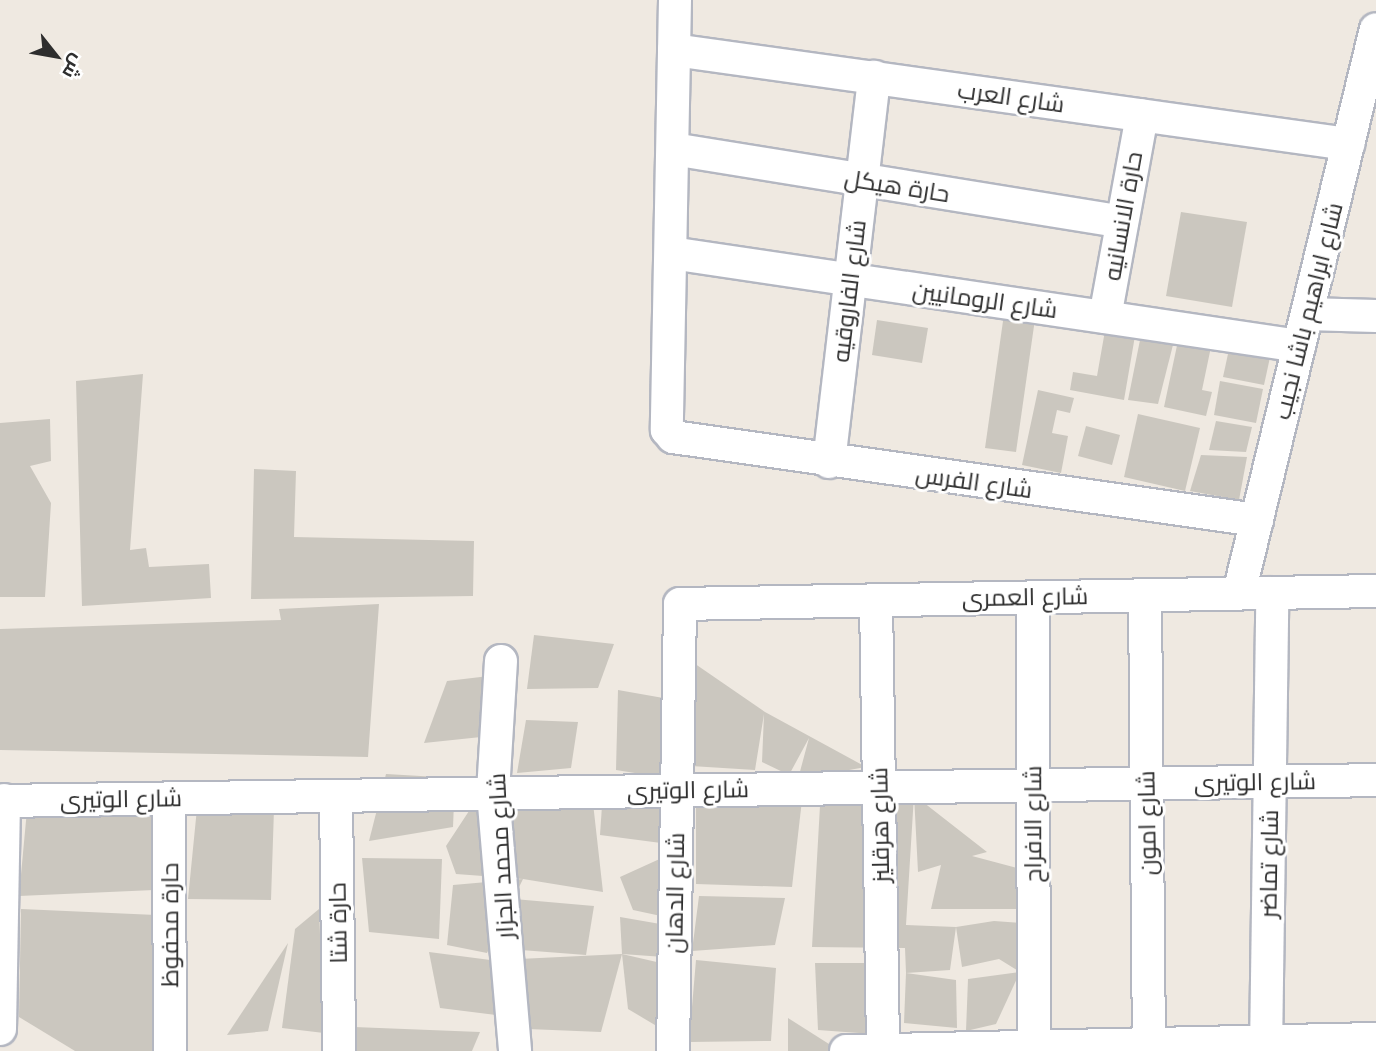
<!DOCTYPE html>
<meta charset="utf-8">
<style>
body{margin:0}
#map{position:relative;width:1376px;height:1051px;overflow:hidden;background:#efe9e1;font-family:Quicksand,Cairo,sans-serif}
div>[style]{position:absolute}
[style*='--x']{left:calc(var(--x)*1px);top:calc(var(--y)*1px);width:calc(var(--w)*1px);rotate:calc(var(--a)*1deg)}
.building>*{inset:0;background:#cbc7bf}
.roads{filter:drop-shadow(2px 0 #b4b7c1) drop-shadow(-2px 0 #b4b7c1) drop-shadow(0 2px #b4b7c1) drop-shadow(0 -2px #b4b7c1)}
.street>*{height:32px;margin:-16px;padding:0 16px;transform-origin:16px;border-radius:16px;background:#fff}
span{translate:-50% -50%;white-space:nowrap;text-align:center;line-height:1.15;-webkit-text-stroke:6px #fff;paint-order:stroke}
.street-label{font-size:24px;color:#2e2e2e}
.north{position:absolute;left:21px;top:21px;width:70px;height:70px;-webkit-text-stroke:5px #fff;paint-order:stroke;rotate:121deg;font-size:19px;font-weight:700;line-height:28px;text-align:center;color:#2e2e2e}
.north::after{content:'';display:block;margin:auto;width:24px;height:32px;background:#2e2e2e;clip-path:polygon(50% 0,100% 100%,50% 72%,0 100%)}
</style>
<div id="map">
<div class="building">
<i style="clip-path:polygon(1181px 212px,1247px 222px,1232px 307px,1166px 296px)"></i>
<i style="clip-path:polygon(1004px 314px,1035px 319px,1016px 452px,985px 448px)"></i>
<i style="clip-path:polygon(877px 320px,928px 328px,922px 363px,872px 355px)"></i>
<i style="clip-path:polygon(1106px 325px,1136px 330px,1124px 400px,1070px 390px,1073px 372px,1097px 376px)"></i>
<i style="clip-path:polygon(1142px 330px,1175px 337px,1158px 404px,1128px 400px)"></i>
<i style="clip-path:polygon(1179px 336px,1212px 342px,1202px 390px,1212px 392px,1206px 416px,1164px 407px)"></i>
<i style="clip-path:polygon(1231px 340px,1272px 348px,1264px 385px,1223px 377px)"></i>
<i style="clip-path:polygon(143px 374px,130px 550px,146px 548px,149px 567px,209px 564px,211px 598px,82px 606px,76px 381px)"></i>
<i style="clip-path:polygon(1220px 381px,1263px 389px,1256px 423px,1214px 415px)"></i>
<i style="clip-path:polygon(1038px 390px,1074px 398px,1070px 413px,1057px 410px,1052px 433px,1068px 436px,1061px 473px,1022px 465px)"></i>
<i style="clip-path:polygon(1138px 414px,1200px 428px,1185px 491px,1124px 477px)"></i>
<i style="clip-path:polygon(50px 419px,51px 461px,30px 466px,51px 503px,45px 597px,0 597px,0 423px)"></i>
<i style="clip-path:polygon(1216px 421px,1252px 427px,1246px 452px,1209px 450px)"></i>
<i style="clip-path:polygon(1086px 426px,1120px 435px,1112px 465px,1078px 456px)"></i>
<i style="clip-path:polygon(1201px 455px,1247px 457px,1239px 500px,1190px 491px)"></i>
<i style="clip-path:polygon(254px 469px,296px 471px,294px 537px,474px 541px,473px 596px,251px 599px)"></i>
<i style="clip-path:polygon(379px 604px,368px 757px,0 750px,0 629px,281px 620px,279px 609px)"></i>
<i style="clip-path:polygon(534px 635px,614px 644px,598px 688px,527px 689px)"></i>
<i style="clip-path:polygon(688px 659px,765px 712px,866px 767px,798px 779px,809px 738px,789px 775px,762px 762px,764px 714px,755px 770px,691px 766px)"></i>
<i style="clip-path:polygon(489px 676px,481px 737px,424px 743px,447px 681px)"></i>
<i style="clip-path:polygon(618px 690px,669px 699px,660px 777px,616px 770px)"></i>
<i style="clip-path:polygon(526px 720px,578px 722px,571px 768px,517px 773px)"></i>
<i style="clip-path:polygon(386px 774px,455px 778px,453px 827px,369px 841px)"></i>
<i style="clip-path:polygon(821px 788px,914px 795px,906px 925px,956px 927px,950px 970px,906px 973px,905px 948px,812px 947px)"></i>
<i style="clip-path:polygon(603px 791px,676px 805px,661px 843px,600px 835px)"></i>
<i style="clip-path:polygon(914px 795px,987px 852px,972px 856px,1021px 869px,1017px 909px,931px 909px,941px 865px,918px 872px)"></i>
<i style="clip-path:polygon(198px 798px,206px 815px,274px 809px,271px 900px,188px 899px)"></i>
<i style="clip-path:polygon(802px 800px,792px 887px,696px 884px,696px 803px)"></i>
<i style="clip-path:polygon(512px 803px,593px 803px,603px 892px,523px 879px,487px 953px,447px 945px,453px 885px,523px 879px,456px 874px,446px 846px,469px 811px)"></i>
<i style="clip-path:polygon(161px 807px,154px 890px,19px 896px,27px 810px)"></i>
<i style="clip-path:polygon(675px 852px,661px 916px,633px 910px,620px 877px)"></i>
<i style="clip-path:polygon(362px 858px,442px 859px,439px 939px,369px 932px)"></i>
<i style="clip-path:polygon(699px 896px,785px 898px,775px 945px,692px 951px)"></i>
<i style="clip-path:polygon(514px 899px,594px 906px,586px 955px,521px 950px)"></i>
<i style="clip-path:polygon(21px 909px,156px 915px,158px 1051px,75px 1051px,19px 1017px)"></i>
<i style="clip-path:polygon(319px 909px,324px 1033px,282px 1028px,295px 929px)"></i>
<i style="clip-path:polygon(620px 917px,666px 925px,664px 957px,622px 954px)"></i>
<i style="clip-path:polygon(994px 921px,1034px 924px,1020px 972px,999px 959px,962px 967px,956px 927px)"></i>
<i style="clip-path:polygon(288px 943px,268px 1031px,227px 1035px)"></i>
<i style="clip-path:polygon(429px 952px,498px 961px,496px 1015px,440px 1008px)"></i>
<i style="clip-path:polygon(622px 954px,674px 966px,660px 1028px,628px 1009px)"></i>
<i style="clip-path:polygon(622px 954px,601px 1032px,528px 1029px,519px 959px)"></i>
<i style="clip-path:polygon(696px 960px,776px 968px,771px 1041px,689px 1042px)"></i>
<i style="clip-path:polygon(815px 963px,897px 963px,900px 1036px,818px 1030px)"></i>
<i style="clip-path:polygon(1020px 972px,996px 1024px,966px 1031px,968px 979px)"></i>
<i style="clip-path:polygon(906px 973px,956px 980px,957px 1028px,904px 1023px)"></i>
<i style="clip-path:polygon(788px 1018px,840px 1051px,788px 1051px)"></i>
<i style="clip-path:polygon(354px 1027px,480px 1032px,472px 1051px,354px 1051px)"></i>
</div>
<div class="roads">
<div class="street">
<i style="--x:675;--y:0;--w:430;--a:91.1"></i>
<i style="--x:667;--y:430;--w:9;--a:49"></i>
<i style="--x:673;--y:437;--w:590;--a:8.09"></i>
<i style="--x:674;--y:50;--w:681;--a:7.94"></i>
<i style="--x:673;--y:149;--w:455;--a:9.2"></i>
<i style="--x:671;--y:253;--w:635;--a:8.42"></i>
<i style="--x:1307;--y:314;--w:69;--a:1.7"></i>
<i style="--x:1105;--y:317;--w:205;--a:-79.6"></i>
<i style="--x:829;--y:462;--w:388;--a:-83.3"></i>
<i style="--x:1239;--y:593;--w:580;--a:-76.35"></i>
<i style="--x:1145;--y:595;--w:456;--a:89.5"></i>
<i style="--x:1033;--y:597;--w:454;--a:89.9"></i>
<i style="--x:876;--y:600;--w:451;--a:89.1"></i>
<i style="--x:501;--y:661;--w:132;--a:93.5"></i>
<i style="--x:493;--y:793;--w:259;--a:85.1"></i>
<i style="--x:336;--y:796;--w:255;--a:89.3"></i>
<i style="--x:169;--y:798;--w:253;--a:89.8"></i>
<i style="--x:0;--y:801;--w:1376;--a:-0.87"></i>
<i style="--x:0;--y:1029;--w:229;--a:-89"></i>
<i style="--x:673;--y:1051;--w:447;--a:-89.1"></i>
<i style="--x:680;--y:604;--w:696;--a:-1.07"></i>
<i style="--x:846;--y:1051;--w:530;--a:-1.3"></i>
<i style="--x:1266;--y:1051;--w:458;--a:-89.2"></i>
</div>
</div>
<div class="street-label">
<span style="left:1011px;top:97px;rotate:8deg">شارع العرب</span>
<span style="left:897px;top:186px;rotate:9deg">حارة هيكل</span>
<span style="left:1123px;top:216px;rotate:-80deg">حارة الانسانيه</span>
<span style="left:849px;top:291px;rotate:-83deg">شارع الفاروقيه</span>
<span style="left:985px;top:300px;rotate:8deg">شارع الرومانيين</span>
<span style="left:1308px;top:311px;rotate:-76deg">شارع ابراهيم باشا نجيب</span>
<span style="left:974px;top:482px;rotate:8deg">شارع الفرس</span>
<span style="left:1025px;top:597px;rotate:-1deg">شارع العمرى</span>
<span style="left:1255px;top:782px;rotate:-1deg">شارع الوتيرى</span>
<span style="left:688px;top:790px;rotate:-1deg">شارع الوتيرى</span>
<span style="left:121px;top:799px;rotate:-1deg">شارع الوتيرى</span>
<span style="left:1147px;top:823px;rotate:-91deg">شارع امون</span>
<span style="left:1033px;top:824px;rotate:-90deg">شارع الافراح</span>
<span style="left:880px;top:825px;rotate:-91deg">شارع هرقليز</span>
<span style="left:501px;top:856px;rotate:-93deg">شارع محمد الجزار</span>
<span style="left:1269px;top:864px;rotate:-89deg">شارع تماضر</span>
<span style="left:675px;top:893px;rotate:-89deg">شارع الدهان</span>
<span style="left:338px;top:923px;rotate:-91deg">حارة شتا</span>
<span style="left:170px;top:925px;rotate:-90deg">حارة محفوظ</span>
</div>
<div class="north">ش</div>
</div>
